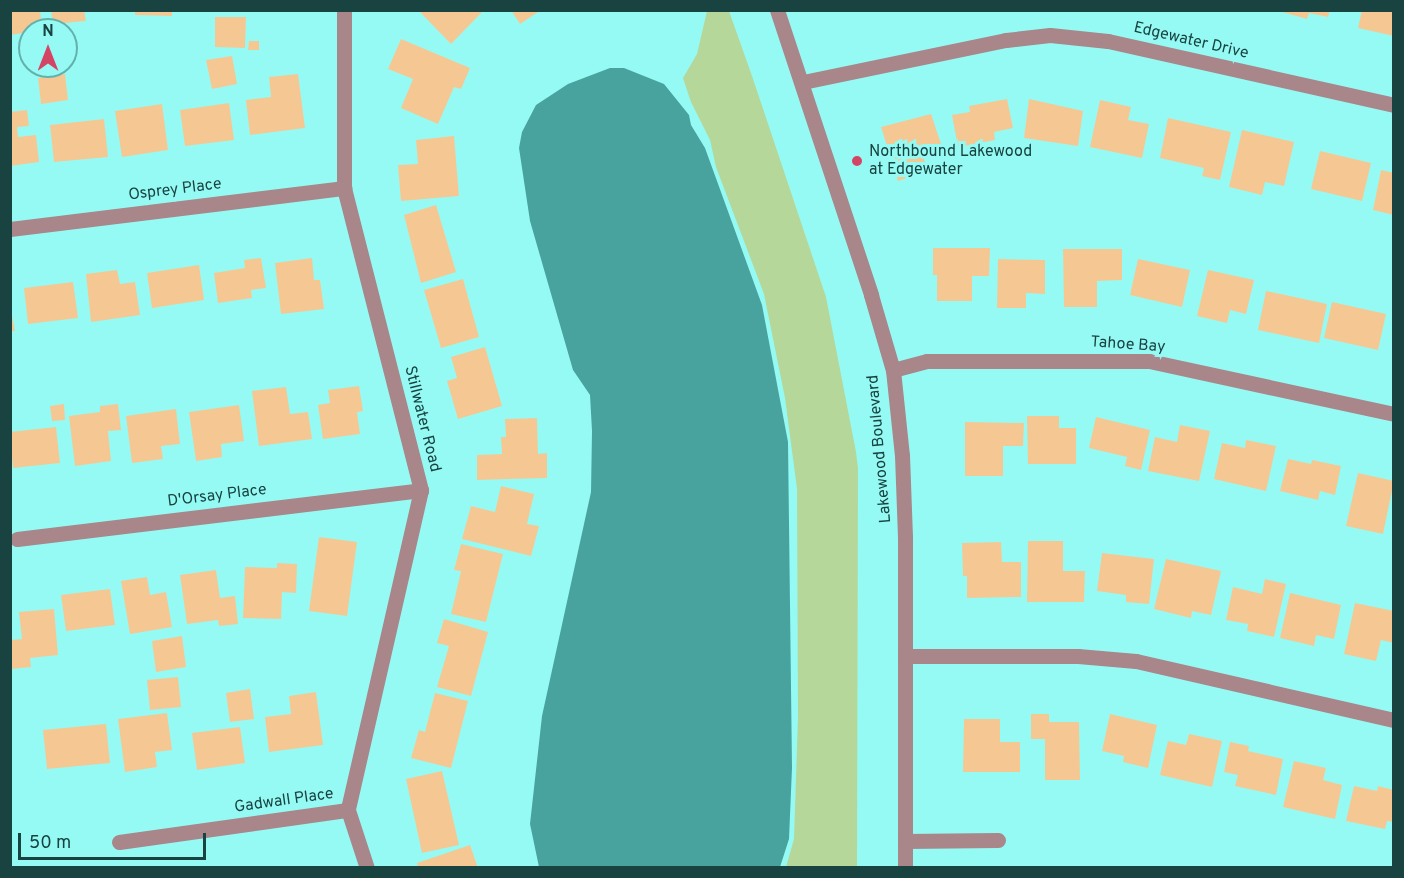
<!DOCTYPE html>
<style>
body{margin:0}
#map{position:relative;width:1404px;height:878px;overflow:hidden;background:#96faf4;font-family:Overpass,sans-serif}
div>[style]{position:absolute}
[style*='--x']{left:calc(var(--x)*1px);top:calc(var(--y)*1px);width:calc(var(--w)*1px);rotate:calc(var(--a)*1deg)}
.green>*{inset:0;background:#b5d799}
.water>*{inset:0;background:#48a39e}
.building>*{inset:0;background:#f5c893}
.minor>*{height:15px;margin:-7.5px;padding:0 7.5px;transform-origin:7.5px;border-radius:7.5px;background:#a88689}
.dots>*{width:16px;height:16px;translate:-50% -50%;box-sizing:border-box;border:3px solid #96faf4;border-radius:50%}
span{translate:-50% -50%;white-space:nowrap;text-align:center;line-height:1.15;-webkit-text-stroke:6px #96faf4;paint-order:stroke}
.street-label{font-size:16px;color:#184341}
.poi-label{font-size:16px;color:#184341}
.left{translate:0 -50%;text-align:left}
.frame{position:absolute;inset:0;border:12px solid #184341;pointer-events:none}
.north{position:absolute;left:18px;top:18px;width:60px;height:60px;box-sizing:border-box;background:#96faf4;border:2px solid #64b1ac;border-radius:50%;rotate:0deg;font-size:16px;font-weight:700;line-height:24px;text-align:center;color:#184341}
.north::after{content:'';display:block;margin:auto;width:21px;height:27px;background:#d44565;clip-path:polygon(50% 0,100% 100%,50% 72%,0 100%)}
.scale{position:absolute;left:18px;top:833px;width:188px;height:27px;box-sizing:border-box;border:3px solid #184341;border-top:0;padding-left:8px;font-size:18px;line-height:21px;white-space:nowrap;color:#184341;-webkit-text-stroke:4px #96faf4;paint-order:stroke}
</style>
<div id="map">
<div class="green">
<i style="clip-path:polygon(707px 11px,729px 11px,752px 76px,826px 297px,856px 452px,858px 468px,857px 867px,786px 867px,794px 839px,798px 717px,797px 489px,785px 398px,764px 294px,716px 167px,710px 140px,691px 102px,683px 78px,697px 54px)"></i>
</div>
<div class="water">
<i style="clip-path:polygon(610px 68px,624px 68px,664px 84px,689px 115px,691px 125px,705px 148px,762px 305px,788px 442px,792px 768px,789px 839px,780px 867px,539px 867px,530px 824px,542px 716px,591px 492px,592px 431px,590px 395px,573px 370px,530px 221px,519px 148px,522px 132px,536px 105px,568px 84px)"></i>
</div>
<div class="building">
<i style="clip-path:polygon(10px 10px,40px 10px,42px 30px,10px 35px)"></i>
<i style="clip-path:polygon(51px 10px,84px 10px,86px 21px,53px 24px)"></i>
<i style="clip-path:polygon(135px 10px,172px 10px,172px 16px,135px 15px)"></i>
<i style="clip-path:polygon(418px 10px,484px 10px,451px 44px)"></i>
<i style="clip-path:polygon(511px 10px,541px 10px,520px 24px)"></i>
<i style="clip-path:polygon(1275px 10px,1330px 10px,1328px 17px,1309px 13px,1307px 19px)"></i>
<i style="clip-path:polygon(1362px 10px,1394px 10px,1394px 36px,1358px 28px)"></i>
<i style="clip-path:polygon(215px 17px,246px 17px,245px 48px,215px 47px)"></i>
<i style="clip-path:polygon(401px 39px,470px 68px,461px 89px,454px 87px,438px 124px,401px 108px,413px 79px,388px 69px)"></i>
<i style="clip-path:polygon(249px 41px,259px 41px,259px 50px,248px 50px)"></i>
<i style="clip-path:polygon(232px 56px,237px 84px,212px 89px,206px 60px)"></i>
<i style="clip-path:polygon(65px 74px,68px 100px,41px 104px,38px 78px)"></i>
<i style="clip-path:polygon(298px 74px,305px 128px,250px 135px,246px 100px,271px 97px,269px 77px)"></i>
<i style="clip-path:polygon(1007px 99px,1013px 128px,994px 132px,995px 140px,958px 147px,952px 115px,970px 112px,969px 106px)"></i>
<i style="clip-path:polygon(1029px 99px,1083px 111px,1078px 146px,1024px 138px)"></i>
<i style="clip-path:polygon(1100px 100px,1131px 107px,1128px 120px,1149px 124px,1142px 158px,1090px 147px)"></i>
<i style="clip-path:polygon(229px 103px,234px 140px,185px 146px,180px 110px)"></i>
<i style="clip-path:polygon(162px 104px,168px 150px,122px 157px,115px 111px)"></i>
<i style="clip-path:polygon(27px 110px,29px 126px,17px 127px,18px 137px,36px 135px,39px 162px,10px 166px,10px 112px)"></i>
<i style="clip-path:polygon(931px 114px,941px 144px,921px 150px,928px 171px,898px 181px,881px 127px)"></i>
<i style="clip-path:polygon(1168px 118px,1231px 132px,1220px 180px,1202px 176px,1204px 168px,1160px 158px)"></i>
<i style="clip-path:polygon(104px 119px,108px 157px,54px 162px,50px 125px)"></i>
<i style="clip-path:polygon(1242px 130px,1294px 142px,1284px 186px,1265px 182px,1262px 195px,1229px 187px)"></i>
<i style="clip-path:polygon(454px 136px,459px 196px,401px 201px,398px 165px,418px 164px,416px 140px)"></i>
<i style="clip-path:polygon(1320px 151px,1371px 163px,1362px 201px,1311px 189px)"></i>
<i style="clip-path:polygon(1381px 170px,1394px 173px,1394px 215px,1373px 210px)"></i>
<i style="clip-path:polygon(436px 205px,456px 272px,421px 283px,404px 215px)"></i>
<i style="clip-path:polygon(933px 248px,990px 248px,989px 276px,972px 276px,972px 301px,937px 301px,937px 275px,933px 275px)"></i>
<i style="clip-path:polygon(1063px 249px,1122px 249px,1122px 280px,1097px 281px,1097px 307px,1064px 307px)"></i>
<i style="clip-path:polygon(261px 258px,266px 288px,251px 290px,252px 298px,218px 303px,214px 273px,245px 268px,244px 260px)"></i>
<i style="clip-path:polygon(312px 258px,314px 280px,320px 280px,324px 309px,281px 314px,275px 263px)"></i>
<i style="clip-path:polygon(998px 259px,1045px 260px,1045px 294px,1026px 293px,1026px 308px,997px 308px)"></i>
<i style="clip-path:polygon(1138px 259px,1190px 270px,1182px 307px,1130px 295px)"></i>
<i style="clip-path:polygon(199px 265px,204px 300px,152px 308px,147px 273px)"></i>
<i style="clip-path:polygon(117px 270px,120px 284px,135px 282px,140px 315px,91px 322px,86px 274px)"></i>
<i style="clip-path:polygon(1208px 270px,1254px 280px,1246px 314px,1230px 310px,1227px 323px,1197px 316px)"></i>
<i style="clip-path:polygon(463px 279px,479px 337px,441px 348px,424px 290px)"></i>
<i style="clip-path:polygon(73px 282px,78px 318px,28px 324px,24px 288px)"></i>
<i style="clip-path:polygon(1266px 291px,1327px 304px,1319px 343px,1258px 330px)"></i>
<i style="clip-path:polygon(1332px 302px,1386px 314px,1378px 350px,1324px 338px)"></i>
<i style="clip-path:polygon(10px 306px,15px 331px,10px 331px)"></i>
<i style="clip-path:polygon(485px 347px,502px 406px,458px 419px,447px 381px,457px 378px,451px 357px)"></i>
<i style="clip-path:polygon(359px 386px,363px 411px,357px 412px,360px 434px,323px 439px,318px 405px,330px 403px,328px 390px)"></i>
<i style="clip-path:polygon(286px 387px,290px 414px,308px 412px,312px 439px,259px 446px,252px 391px)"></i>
<i style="clip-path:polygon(64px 404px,65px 420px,52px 421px,50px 406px)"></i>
<i style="clip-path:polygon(118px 404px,121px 430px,108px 431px,111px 461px,75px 466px,69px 416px,100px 412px,100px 406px)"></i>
<i style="clip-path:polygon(239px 405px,244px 441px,221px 444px,222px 457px,196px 461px,189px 412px)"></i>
<i style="clip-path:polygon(176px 409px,180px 444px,161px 446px,163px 459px,132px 463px,126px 416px)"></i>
<i style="clip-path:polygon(1027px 416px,1059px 416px,1059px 428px,1076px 428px,1076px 464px,1028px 464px)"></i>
<i style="clip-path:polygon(1096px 417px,1150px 430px,1141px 470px,1125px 466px,1127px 457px,1089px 448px)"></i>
<i style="clip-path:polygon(537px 418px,538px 454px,547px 453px,547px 478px,477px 480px,477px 455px,502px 454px,501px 437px,506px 437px,505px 419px)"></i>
<i style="clip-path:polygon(965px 422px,1024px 423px,1023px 446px,1003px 446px,1003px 476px,965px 476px)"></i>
<i style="clip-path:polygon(1180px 425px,1210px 431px,1199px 481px,1148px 471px,1155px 437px,1177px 442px)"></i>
<i style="clip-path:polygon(56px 427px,60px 463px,13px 468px,10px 432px)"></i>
<i style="clip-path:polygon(1246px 440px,1276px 446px,1266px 491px,1214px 479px,1222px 443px,1245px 448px)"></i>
<i style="clip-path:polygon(1288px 459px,1311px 464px,1312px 460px,1341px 466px,1335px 495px,1320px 491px,1318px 500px,1280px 491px)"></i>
<i style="clip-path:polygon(1358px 473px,1394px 481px,1383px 534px,1346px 526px)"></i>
<i style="clip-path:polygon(501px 486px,534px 494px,527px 524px,539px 526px,531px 556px,462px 539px,471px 506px,495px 512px)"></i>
<i style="clip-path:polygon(319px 537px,357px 542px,347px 616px,309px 611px)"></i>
<i style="clip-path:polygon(1028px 541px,1063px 541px,1063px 571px,1085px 571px,1084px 602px,1027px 602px)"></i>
<i style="clip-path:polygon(1001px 542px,1002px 562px,1021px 562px,1021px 597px,967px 598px,967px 576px,963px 576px,962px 543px)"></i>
<i style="clip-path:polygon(461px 544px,503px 554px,486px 622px,451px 614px,461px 571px,454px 570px)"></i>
<i style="clip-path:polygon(1102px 553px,1154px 559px,1149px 604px,1126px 602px,1126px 595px,1097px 591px)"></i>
<i style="clip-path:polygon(1166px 559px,1221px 571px,1211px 615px,1192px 611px,1191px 618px,1154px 609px)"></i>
<i style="clip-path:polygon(277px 563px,297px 564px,296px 593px,282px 592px,281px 619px,243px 618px,245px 567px,277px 568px)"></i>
<i style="clip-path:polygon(216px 570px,220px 598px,235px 596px,238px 624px,219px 626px,218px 620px,187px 624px,180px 575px)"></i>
<i style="clip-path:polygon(147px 577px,150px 595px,166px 592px,172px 627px,130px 634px,121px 581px)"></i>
<i style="clip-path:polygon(1265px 579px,1286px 584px,1274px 637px,1247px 631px,1248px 624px,1226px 620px,1233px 587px,1262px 594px)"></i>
<i style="clip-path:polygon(110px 589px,115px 625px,66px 631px,61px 595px)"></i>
<i style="clip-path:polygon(1290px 593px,1341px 605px,1334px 639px,1316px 635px,1314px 646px,1280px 638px)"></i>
<i style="clip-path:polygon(1355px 603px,1394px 611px,1394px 643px,1381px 640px,1376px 661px,1344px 654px)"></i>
<i style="clip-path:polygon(54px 609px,58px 655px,30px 658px,31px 667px,11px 669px,10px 640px,22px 639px,19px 612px)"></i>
<i style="clip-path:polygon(444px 619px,488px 632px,471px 696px,437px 687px,449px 646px,437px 643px)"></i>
<i style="clip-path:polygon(182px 636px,186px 667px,156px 672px,152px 641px)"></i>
<i style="clip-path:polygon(178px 677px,181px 707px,150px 710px,147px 680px)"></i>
<i style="clip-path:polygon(250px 689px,254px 719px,230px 722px,226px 693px)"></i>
<i style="clip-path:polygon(316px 692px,323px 745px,269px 752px,265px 717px,291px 714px,289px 696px)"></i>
<i style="clip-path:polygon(435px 693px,468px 701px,451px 768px,411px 758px,419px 730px,425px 732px)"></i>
<i style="clip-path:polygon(167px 713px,172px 750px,155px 752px,157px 767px,125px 772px,118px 719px)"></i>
<i style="clip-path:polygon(1031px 714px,1049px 714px,1049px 722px,1079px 722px,1080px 780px,1045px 780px,1045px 739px,1031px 739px)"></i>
<i style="clip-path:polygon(1110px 714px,1157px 725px,1148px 768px,1123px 762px,1124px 756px,1102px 751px)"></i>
<i style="clip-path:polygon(964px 719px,1000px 719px,1000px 742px,1020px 742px,1020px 772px,963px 772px)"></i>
<i style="clip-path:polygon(106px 724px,110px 763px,47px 769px,43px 730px)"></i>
<i style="clip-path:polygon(240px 727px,245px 763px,197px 770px,192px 733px)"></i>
<i style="clip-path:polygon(1189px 734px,1222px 741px,1212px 787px,1160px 775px,1168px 741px,1186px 745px)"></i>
<i style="clip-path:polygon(1230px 742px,1249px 746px,1248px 751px,1283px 759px,1276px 795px,1235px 786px,1238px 775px,1224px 772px)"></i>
<i style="clip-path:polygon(1294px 761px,1326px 768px,1323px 780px,1342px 785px,1335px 819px,1283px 807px)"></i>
<i style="clip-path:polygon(442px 771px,459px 845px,422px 853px,406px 779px)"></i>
<i style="clip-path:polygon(1354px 786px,1377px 791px,1378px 786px,1394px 790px,1394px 822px,1387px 821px,1385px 829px,1346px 821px)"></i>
<i style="clip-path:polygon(470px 845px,478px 868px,418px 868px,417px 863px)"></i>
</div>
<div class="minor">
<i style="--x:344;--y:10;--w:178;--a:90"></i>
<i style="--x:344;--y:188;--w:312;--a:75.7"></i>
<i style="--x:421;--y:490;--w:328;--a:102.9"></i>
<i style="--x:348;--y:810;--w:61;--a:71.9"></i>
<i style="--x:777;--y:10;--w:300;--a:71.7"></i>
<i style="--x:871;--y:295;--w:78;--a:73.7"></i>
<i style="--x:893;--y:370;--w:85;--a:84"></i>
<i style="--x:902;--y:455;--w:82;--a:87.9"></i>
<i style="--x:905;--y:537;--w:331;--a:90"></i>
<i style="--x:803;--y:82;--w:207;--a:-11.7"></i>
<i style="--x:1006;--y:40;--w:44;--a:-6.5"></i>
<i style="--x:1050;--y:35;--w:58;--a:5.9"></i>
<i style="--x:1108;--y:41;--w:293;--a:12.6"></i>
<i style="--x:10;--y:229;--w:337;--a:-7"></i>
<i style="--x:893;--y:370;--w:35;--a:-15"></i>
<i style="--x:927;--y:361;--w:222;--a:0"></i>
<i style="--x:1149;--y:361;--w:251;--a:12.2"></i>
<i style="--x:17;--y:539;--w:407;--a:-6.9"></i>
<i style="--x:905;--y:656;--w:173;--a:0"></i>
<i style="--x:1078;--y:656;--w:58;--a:4.9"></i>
<i style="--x:1136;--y:661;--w:265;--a:12.9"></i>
<i style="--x:905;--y:841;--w:93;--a:-0.6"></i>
<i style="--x:119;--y:842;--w:231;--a:-8"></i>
</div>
<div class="dots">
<i style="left:857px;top:161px;background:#d44565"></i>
</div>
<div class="street-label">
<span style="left:1191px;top:41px;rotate:13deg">Edgewater Drive</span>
<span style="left:175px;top:190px;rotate:-7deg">Osprey Place</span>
<span style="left:1128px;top:345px;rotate:4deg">Tahoe Bay</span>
<span style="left:422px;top:419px;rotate:76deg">Stillwater Road</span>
<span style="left:880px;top:449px;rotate:-95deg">Lakewood Boulevard</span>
<span style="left:217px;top:496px;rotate:-7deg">D'Orsay Place</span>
<span style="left:284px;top:801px;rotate:-8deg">Gadwall Place</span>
</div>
<div class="poi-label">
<span class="left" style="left:869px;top:161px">Northbound Lakewood<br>at Edgewater</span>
</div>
<div class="frame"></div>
<div class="north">N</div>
<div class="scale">50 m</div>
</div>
